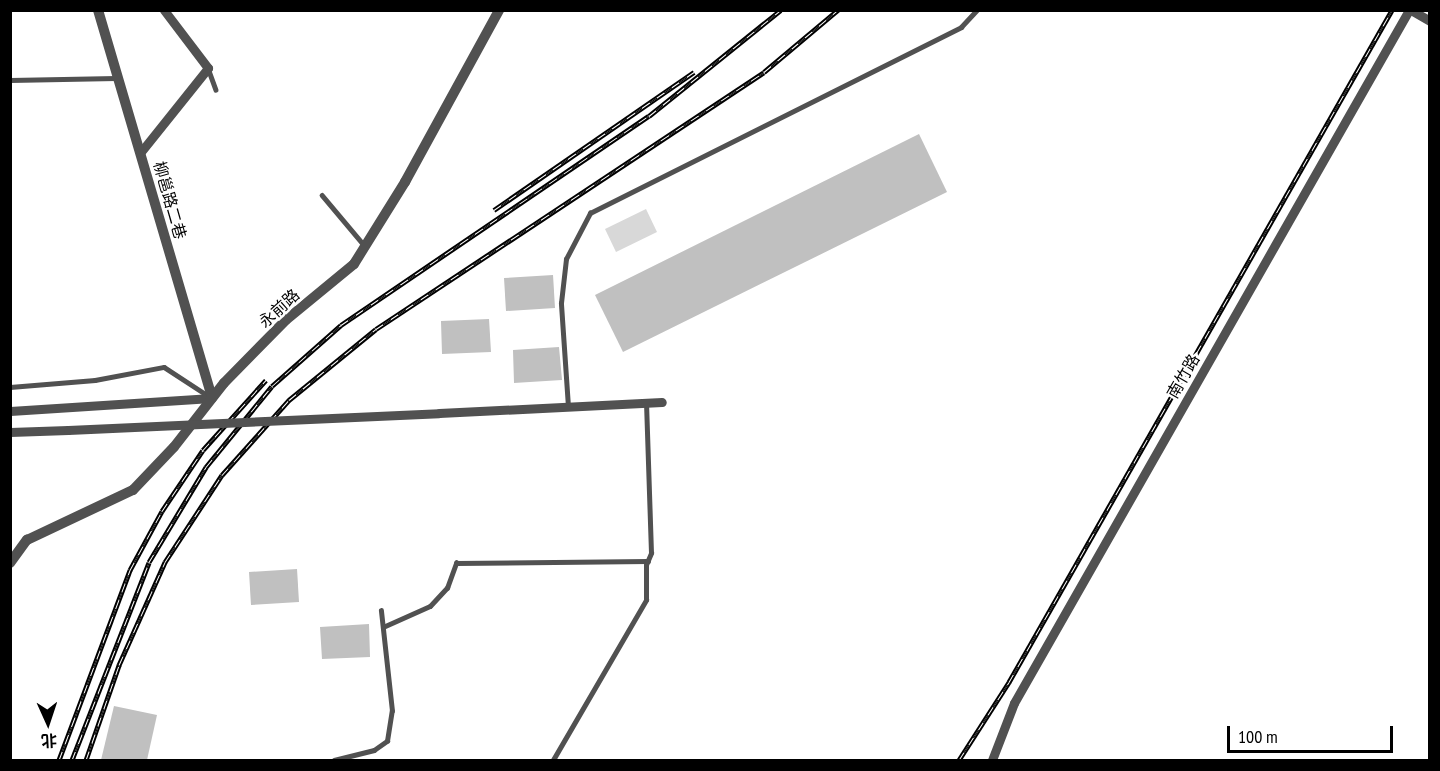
<!DOCTYPE html>
<meta charset="utf-8">
<style>
body{margin:0}
#map{position:relative;width:1440px;height:771px;overflow:hidden;background:#fff;font-family:"PT Sans Narrow","Noto Sans SC",sans-serif}
div>[style]{position:absolute}
[style*='--x']{left:calc(var(--x)*1px);top:calc(var(--y)*1px);width:calc(var(--w)*1px);rotate:calc(var(--a)*1deg)}
.green>*{inset:0;background:#d8d8d8}
.building>*{inset:0;background:#c0c0c0}
.service>*{height:4.5px;margin:-2.25px;padding:0 2.25px;transform-origin:2.25px;border-radius:2.25px;background:#515151}
.minor>*{height:9px;margin:-4.5px;padding:0 4.5px;transform-origin:4.5px;border-radius:4.5px;background:#515151}
.tertiary>*{height:10px;margin:-5px;padding:0 5px;transform-origin:5px;border-radius:5px;background:#515151}
.rail>*{height:5px;margin-top:-2.5px;transform-origin:0;background:repeating-linear-gradient(90deg,#fff 0 9px,#000 0 18px);box-sizing:border-box;border-block:2px solid #000}
.minor-bridge>*{height:9px;margin:-4.5px;padding:0 4.5px;transform-origin:4.5px;border-radius:4.5px;background:#515151}
span{translate:-50% -50%;white-space:nowrap;text-align:center;line-height:1.15;-webkit-text-stroke:5px #fff;paint-order:stroke}
.street-label{font-size:16px;color:#000}
.frame{position:absolute;inset:0;border:12px solid #000;pointer-events:none}
.north{position:absolute;left:18px;top:693px;width:60px;height:60px;-webkit-text-stroke:4px #fff;paint-order:stroke;rotate:177deg;font-size:16px;font-weight:700;line-height:24px;text-align:center;color:#000}
.north::after{content:'';display:block;margin:auto;width:21px;height:27px;background:#000;clip-path:polygon(50% 0,100% 100%,50% 72%,0 100%)}
.scale{position:absolute;left:1227px;top:726px;width:166px;height:27px;box-sizing:border-box;border:3px solid #000;border-top:0;padding-left:8px;font-size:18px;line-height:21px;white-space:nowrap;color:#000;-webkit-text-stroke:4px #fff;paint-order:stroke}
</style>
<div id="map">
<div class="green">
<i style="clip-path:polygon(646px 209px,657px 232px,616px 252px,605px 229px)"></i>
</div>
<div class="building">
<i style="clip-path:polygon(919px 134px,947px 192px,623px 352px,595px 295px)"></i>
<i style="clip-path:polygon(553px 275px,555px 308px,506px 311px,504px 278px)"></i>
<i style="clip-path:polygon(489px 319px,491px 352px,442px 354px,441px 321px)"></i>
<i style="clip-path:polygon(559px 347px,562px 380px,514px 383px,513px 350px)"></i>
<i style="clip-path:polygon(297px 569px,299px 602px,251px 605px,249px 572px)"></i>
<i style="clip-path:polygon(369px 624px,370px 657px,322px 659px,320px 627px)"></i>
<i style="clip-path:polygon(114px 706px,157px 715px,147px 760px,101px 760px)"></i>
</div>
<div class="service">
<i style="--x:208;--y:68;--w:23;--a:70"></i>
<i style="--x:10;--y:80;--w:106;--a:-1.1"></i>
<i style="--x:322;--y:195;--w:67;--a:49.9"></i>
<i style="--x:10;--y:387;--w:85;--a:-4.7"></i>
<i style="--x:95;--y:380;--w:70;--a:-10.7"></i>
<i style="--x:164;--y:367;--w:55;--a:33.1"></i>
<i style="--x:568;--y:407;--w:104;--a:-93.9"></i>
<i style="--x:561;--y:303;--w:44;--a:-83.5"></i>
<i style="--x:566;--y:259;--w:52;--a:-62.4"></i>
<i style="--x:590;--y:213;--w:415;--a:-26.6"></i>
<i style="--x:961;--y:27;--w:23;--a:-47"></i>
<i style="--x:383;--y:627;--w:51;--a:-24.1"></i>
<i style="--x:430;--y:606;--w:25;--a:-47"></i>
<i style="--x:447;--y:588;--w:27;--a:-70"></i>
<i style="--x:456;--y:563;--w:192;--a:-0.6"></i>
<i style="--x:334;--y:760;--w:41;--a:-14"></i>
<i style="--x:374;--y:750;--w:16;--a:-35"></i>
<i style="--x:387;--y:741;--w:30;--a:-81"></i>
<i style="--x:392;--y:711;--w:101;--a:-96.3"></i>
<i style="--x:553;--y:760;--w:185;--a:-59.8"></i>
<i style="--x:646;--y:600;--w:35;--a:-90"></i>
<i style="--x:646;--y:565;--w:13;--a:-67"></i>
<i style="--x:651;--y:553;--w:150;--a:-91.9"></i>
</div>
<div class="minor">
<i style="--x:1411;--y:10;--w:22;--a:30"></i>
<i style="--x:140;--y:153;--w:109;--a:-51.3"></i>
<i style="--x:208;--y:68;--w:73;--a:-127.2"></i>
<i style="--x:10;--y:411;--w:202;--a:-3.7"></i>
<i style="--x:439;--y:413;--w:223;--a:-2.8"></i>
<i style="--x:10;--y:432;--w:58;--a:-2"></i>
<i style="--x:992;--y:760;--w:61;--a:-68.9"></i>
<i style="--x:1014;--y:703;--w:798;--a:-60.32"></i>
</div>
<div class="tertiary">
<i style="--x:98;--y:10;--w:404;--a:73.6"></i>
<i style="--x:10;--y:563;--w:29;--a:-54"></i>
<i style="--x:27;--y:540;--w:117;--a:-25.3"></i>
<i style="--x:133;--y:490;--w:59;--a:-46.4"></i>
<i style="--x:174;--y:447;--w:81;--a:-52"></i>
<i style="--x:224;--y:383;--w:88;--a:-45.5"></i>
<i style="--x:286;--y:320;--w:88;--a:-39.5"></i>
<i style="--x:354;--y:264;--w:97;--a:-58.1"></i>
<i style="--x:405;--y:182;--w:196;--a:-61.3"></i>
</div>
<div class="rail">
<i style="--x:494;--y:210;--w:243;--a:-34.6"></i>
<i style="--x:59;--y:760;--w:203;--a:-69.5"></i>
<i style="--x:130;--y:570;--w:67;--a:-61.5"></i>
<i style="--x:162;--y:511;--w:73;--a:-56.1"></i>
<i style="--x:203;--y:450;--w:94;--a:-48"></i>
<i style="--x:72;--y:760;--w:212;--a:-68.7"></i>
<i style="--x:149;--y:562;--w:111;--a:-59"></i>
<i style="--x:206;--y:467;--w:104;--a:-50.8"></i>
<i style="--x:272;--y:386;--w:92;--a:-41.5"></i>
<i style="--x:341;--y:325;--w:372;--a:-34.2"></i>
<i style="--x:649;--y:116;--w:169;--a:-38.8"></i>
<i style="--x:86;--y:760;--w:101;--a:-70.8"></i>
<i style="--x:119;--y:665;--w:113;--a:-65.9"></i>
<i style="--x:165;--y:562;--w:104;--a:-56.8"></i>
<i style="--x:222;--y:475;--w:101;--a:-48.2"></i>
<i style="--x:289;--y:400;--w:112;--a:-39.2"></i>
<i style="--x:376;--y:329;--w:465;--a:-33.5"></i>
<i style="--x:764;--y:72;--w:97;--a:-40"></i>
<i style="--x:959;--y:760;--w:93;--a:-57.3"></i>
<i style="--x:1009;--y:682;--w:773;--a:-60.32"></i>
</div>
<div class="minor-bridge">
<i style="--x:68;--y:430;--w:371;--a:-2.6"></i>
</div>
<div class="street-label">
<span style="left:170px;top:200px;rotate:74deg">柳邕路二巷</span>
<span style="left:279px;top:308px;rotate:-42deg">永前路</span>
<span style="left:1183px;top:376px;rotate:-60deg">南竹路</span>
</div>
<div class="frame"></div>
<div class="north">北</div>
<div class="scale">100 m</div>
</div>
